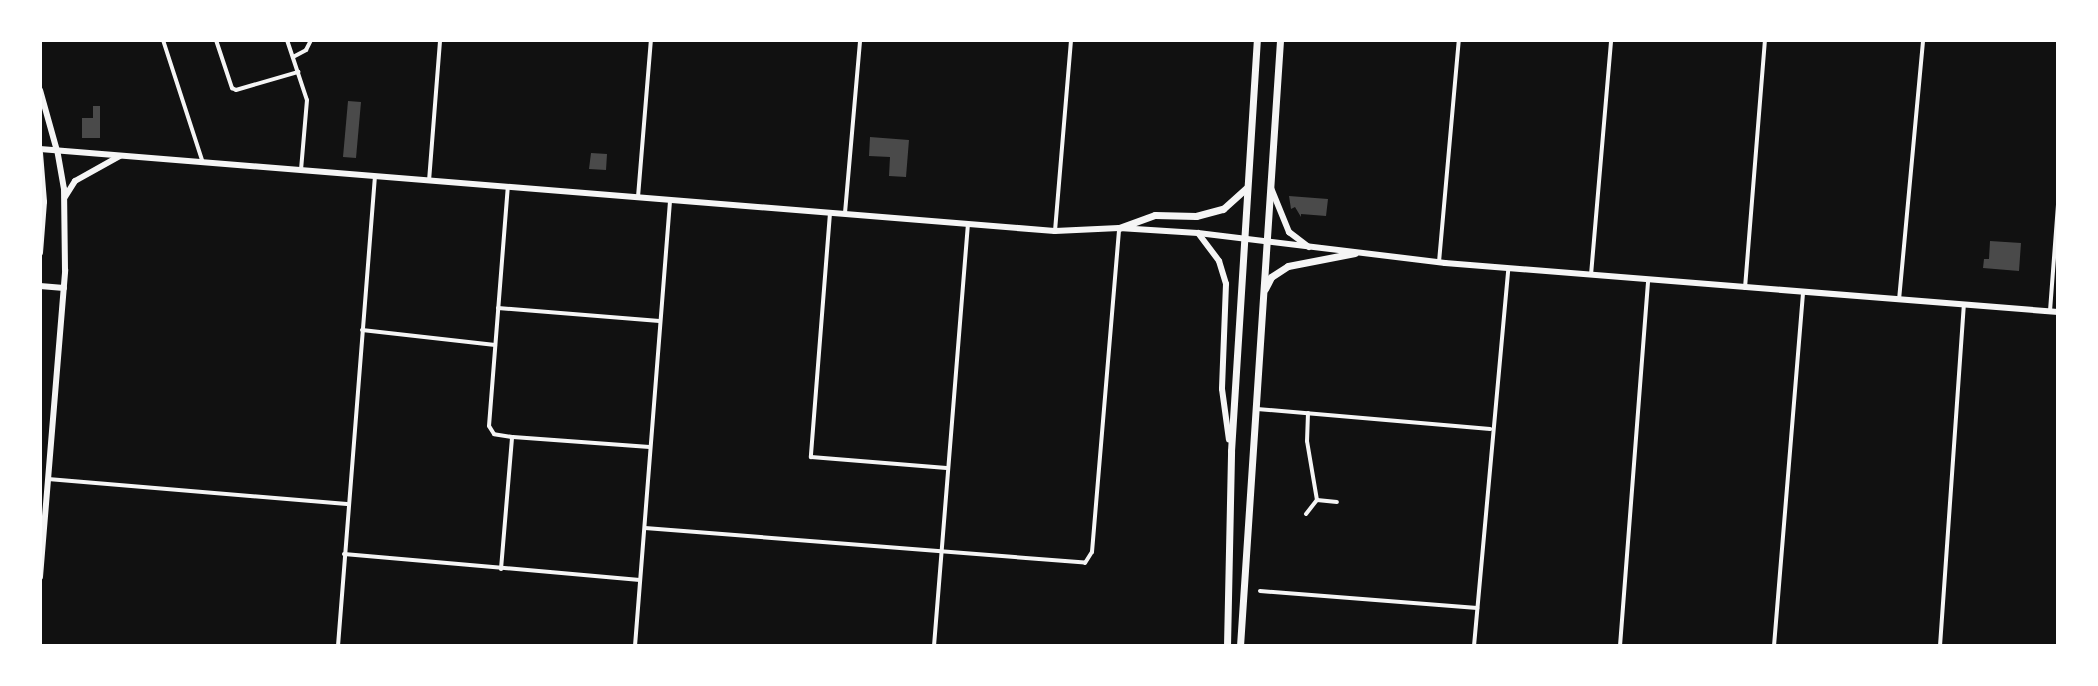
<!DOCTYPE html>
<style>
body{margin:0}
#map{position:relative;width:2098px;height:686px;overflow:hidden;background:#111;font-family:"Work Sans",sans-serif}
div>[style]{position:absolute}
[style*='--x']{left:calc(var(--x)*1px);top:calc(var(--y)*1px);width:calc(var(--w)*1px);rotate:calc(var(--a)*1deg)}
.building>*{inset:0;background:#4a4a4a}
.minor>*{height:4px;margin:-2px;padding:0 2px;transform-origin:2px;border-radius:2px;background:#f5f5f5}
.tertiary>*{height:6px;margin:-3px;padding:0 3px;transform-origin:3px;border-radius:3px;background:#f5f5f5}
.secondary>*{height:6px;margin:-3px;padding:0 3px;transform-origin:3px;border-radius:3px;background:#f5f5f5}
.trunk>*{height:7px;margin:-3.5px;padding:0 3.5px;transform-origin:3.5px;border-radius:3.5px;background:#f5f5f5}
span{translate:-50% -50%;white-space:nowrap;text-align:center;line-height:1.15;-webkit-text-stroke:7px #fff;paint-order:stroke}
.frame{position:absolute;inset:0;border:42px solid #fff;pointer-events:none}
</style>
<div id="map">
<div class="building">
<i style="clip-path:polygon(348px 101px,361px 102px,356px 158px,343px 157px)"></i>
<i style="clip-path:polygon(93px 106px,100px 106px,100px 138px,82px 138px,82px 118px,93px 118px)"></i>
<i style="clip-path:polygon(870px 137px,909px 140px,906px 177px,889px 176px,890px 157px,869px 156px)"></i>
<i style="clip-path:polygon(591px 153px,607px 154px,606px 170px,589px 169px)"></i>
<i style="clip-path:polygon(1289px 196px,1328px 199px,1326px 216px,1301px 214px,1301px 217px,1295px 207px,1291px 209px)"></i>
<i style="clip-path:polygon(1990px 241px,2021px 243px,2019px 271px,1983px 268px,1984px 259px,1989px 259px)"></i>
</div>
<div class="minor">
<i style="--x:163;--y:40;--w:129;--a:72"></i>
<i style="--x:216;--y:40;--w:51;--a:71.6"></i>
<i style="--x:232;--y:88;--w:4;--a:27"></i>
<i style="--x:236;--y:90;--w:65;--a:-16.2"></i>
<i style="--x:287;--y:40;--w:63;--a:71.6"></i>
<i style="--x:307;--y:100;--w:70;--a:94.9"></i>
<i style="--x:293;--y:57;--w:15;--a:-28"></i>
<i style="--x:306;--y:50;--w:11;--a:-63"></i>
<i style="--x:429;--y:181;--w:141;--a:-85.5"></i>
<i style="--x:638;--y:197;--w:158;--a:-85.3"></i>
<i style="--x:830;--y:213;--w:245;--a:94.5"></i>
<i style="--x:811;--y:457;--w:136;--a:4.6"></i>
<i style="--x:845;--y:213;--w:174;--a:-85"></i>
<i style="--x:1055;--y:231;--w:192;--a:-85.2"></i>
<i style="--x:1439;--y:262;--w:223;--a:-84.9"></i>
<i style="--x:1591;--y:275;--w:236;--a:-85.1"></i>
<i style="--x:1745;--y:288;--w:249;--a:-85.4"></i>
<i style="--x:1899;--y:300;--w:261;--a:-84.7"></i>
<i style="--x:498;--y:308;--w:162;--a:4.6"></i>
<i style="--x:2050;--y:311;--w:107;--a:-85.7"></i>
<i style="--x:362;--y:330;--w:134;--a:6.4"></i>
<i style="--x:1257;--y:409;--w:234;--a:4.9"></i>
<i style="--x:1308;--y:413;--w:28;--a:92"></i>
<i style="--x:1307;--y:441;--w:60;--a:80.4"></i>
<i style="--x:513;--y:437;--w:137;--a:4.2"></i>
<i style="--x:48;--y:479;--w:300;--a:4.8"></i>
<i style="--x:1317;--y:500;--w:20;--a:6"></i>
<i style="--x:1306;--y:514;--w:18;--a:-52"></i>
<i style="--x:645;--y:528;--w:441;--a:4.5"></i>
<i style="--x:1085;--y:563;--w:13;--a:-58"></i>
<i style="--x:1092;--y:552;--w:325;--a:-85.2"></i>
<i style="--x:344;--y:554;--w:297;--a:5"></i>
<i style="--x:501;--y:569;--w:132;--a:-85.2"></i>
<i style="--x:512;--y:437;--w:18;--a:-171"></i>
<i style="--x:494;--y:434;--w:9;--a:-122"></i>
<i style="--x:489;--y:426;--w:240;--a:-85.5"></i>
<i style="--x:1260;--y:591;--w:218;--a:4.5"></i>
<i style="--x:338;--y:646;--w:471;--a:-85.5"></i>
<i style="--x:635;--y:646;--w:447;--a:-85.5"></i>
<i style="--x:934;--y:646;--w:423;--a:-85.4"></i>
<i style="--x:1474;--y:646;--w:379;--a:-84.8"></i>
<i style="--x:1620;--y:646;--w:367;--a:-85.6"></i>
<i style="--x:1774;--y:646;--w:354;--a:-85.3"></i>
<i style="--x:1940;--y:646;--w:342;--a:-86"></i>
</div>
<div class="tertiary">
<i style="--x:40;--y:153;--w:49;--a:85.3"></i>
<i style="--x:44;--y:202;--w:51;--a:94.5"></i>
<i style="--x:40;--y:286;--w:24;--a:5"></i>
<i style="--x:40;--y:577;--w:308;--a:-85.3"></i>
<i style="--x:65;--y:270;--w:81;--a:-90.7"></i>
<i style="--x:64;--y:189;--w:39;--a:-100"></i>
</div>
<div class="secondary">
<i style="--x:40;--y:90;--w:63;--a:74.4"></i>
<i style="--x:40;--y:149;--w:1018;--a:4.62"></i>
<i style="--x:1055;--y:231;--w:64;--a:-2.7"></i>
<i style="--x:1119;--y:228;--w:79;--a:3.6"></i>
<i style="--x:1198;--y:233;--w:249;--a:6.9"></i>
<i style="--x:1445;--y:263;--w:615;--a:4.57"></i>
<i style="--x:1271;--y:188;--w:48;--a:67.8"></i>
<i style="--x:1289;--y:232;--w:25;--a:37"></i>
<i style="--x:65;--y:197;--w:19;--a:-58"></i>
<i style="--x:75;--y:181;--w:51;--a:-29.1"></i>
<i style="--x:1198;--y:233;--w:35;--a:53"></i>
<i style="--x:1219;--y:261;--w:24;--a:73"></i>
<i style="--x:1226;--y:284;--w:105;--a:92.2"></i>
<i style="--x:1222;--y:389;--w:51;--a:82.2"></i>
</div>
<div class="trunk">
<i style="--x:1119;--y:228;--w:38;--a:-20"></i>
<i style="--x:1155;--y:215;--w:41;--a:1.4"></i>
<i style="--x:1196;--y:216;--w:28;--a:-15"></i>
<i style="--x:1223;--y:209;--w:31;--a:-42"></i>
<i style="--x:1265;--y:289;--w:13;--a:-63"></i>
<i style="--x:1271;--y:277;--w:20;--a:-33"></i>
<i style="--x:1288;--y:266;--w:68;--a:-11"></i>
<i style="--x:1227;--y:646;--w:195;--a:-88.8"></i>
<i style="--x:1231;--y:451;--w:412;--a:-86.4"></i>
<i style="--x:1240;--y:646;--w:607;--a:-86.22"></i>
</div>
<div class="frame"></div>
</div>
